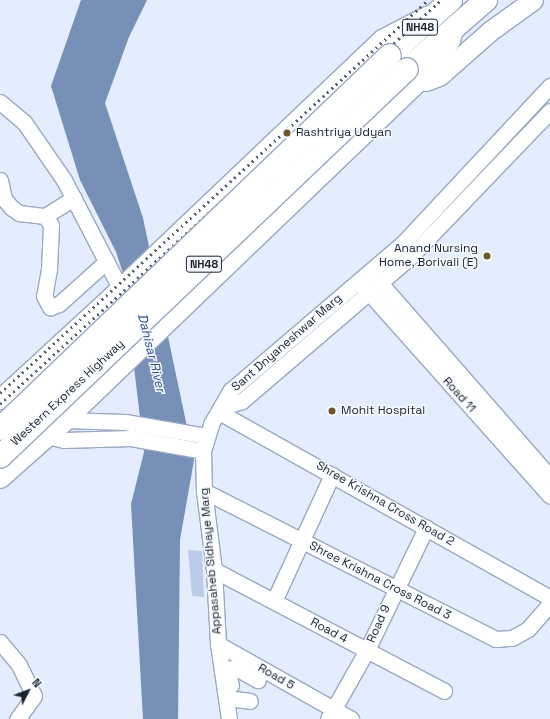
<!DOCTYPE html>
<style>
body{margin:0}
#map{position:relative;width:550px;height:719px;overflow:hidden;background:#e3edfd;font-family:"Space Grotesk",sans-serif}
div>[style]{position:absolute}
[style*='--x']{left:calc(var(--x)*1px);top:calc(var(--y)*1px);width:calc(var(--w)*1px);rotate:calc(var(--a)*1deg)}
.green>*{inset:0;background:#bacce9}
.water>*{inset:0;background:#7790b8}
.roads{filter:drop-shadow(1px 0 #9aa9c2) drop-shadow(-1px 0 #9aa9c2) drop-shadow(0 1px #9aa9c2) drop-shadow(0 -1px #9aa9c2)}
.minor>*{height:15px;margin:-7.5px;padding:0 7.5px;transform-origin:7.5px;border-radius:7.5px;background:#fff}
.major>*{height:19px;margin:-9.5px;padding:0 9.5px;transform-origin:9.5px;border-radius:9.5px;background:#fff}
.highway>*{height:22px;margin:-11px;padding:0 11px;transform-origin:11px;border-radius:11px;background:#fff}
.rail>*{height:3px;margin-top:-1.5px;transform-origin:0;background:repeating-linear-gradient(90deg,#5d646f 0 2px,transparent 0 6px)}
.bridges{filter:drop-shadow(1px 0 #9aa9c2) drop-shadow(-1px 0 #9aa9c2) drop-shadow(0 1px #9aa9c2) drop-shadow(0 -1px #9aa9c2)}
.highway-bridge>*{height:22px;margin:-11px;padding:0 11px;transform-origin:11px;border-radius:11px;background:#fff}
.dots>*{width:11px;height:11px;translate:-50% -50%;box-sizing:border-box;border:2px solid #f6faff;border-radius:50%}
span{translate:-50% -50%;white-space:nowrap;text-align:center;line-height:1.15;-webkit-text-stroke:3px #f6faff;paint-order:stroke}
.shield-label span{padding:1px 3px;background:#f6faff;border:1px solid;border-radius:3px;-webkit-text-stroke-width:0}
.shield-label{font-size:11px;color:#1d232c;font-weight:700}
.poi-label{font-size:12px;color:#1d232c}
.left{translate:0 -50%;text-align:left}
.right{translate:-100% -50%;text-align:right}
.street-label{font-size:12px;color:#1d232c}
.water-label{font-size:13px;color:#2f5186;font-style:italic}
.north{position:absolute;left:8px;top:671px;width:40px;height:40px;-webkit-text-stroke:3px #f6faff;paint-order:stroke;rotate:48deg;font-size:11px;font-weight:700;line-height:16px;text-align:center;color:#1d232c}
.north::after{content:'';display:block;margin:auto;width:14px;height:18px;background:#1d232c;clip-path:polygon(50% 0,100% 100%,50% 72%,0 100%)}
</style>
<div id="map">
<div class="green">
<i style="clip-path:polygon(188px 550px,202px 551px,204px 597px,192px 596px)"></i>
</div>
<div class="water">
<i style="clip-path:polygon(81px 0,147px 0,129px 37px,105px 103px,143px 218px,194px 460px,180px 540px,178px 719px,143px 719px,131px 504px,144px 452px,123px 273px,116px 252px,80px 180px,51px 86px)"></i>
</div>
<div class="roads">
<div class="minor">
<i style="--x:0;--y:102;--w:31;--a:40"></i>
<i style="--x:24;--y:122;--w:70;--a:55.4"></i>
<i style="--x:64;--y:180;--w:122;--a:62.6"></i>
<i style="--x:0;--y:180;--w:19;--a:78"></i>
<i style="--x:4;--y:199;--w:12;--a:48"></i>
<i style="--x:12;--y:208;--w:9;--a:36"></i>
<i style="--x:19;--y:213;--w:26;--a:7"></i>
<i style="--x:45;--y:216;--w:11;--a:56"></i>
<i style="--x:51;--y:225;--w:44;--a:92.6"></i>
<i style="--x:49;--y:269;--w:27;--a:100"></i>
<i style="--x:44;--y:296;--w:13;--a:61"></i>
<i style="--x:50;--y:307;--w:9;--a:-18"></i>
<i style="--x:59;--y:304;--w:64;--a:-41.9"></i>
<i style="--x:45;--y:216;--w:34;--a:-32"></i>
<i style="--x:374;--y:276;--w:267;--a:48.8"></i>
<i style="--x:363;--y:286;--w:281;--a:48.3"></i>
<i style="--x:2;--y:397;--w:59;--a:41.6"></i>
<i style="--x:46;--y:436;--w:18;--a:13"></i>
<i style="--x:64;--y:440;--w:67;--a:-1.7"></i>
<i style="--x:131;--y:438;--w:73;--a:10.2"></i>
<i style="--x:223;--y:407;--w:20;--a:-18"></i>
<i style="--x:242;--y:401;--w:223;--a:-40.6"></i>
<i style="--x:411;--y:256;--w:201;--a:-46.2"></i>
<i style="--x:219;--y:412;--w:380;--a:29.3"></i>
<i style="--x:59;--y:414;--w:8;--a:45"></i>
<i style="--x:65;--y:420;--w:60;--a:1.9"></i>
<i style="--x:125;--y:422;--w:82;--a:9.8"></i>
<i style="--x:204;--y:491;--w:327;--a:26.9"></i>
<i style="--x:496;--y:639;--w:16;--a:-4"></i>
<i style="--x:512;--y:638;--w:18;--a:-29"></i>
<i style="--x:528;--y:629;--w:33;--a:-49"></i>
<i style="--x:214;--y:570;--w:260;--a:27.7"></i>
<i style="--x:274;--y:601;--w:139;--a:-65.3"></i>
<i style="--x:0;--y:642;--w:30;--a:50"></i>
<i style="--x:19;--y:665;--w:34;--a:64"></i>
<i style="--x:34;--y:696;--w:29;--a:126"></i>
<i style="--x:218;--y:644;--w:153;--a:29.4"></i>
<i style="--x:231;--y:685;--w:12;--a:-104"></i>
<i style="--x:228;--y:673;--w:6;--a:-51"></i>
<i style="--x:232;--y:668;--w:4;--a:0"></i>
<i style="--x:236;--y:668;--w:25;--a:29"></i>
<i style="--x:226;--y:698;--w:24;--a:7"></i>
<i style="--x:229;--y:719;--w:76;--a:-98.3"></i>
<i style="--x:218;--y:644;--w:74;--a:-93.1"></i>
<i style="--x:214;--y:570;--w:80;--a:-97.2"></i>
<i style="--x:204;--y:491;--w:40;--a:-91.4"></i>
<i style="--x:203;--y:451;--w:28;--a:-73"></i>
<i style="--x:211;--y:424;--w:39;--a:-60"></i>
<i style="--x:231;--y:390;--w:223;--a:-40.5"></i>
<i style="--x:401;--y:245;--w:218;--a:-46.9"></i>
<i style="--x:328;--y:719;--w:79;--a:-60.5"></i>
<i style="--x:367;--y:650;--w:136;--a:-64.2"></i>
</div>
<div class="major">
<i style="--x:426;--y:81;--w:14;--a:-21"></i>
<i style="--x:439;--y:76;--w:68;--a:-41.4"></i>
<i style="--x:490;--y:31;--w:53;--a:-35.8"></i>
<i style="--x:0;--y:399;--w:152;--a:-42.6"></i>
<i style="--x:112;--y:296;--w:373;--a:-43.6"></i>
<i style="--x:382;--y:39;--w:50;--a:-27.6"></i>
<i style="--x:0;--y:478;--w:83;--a:-41.6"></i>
<i style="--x:62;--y:423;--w:514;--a:-43.82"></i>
<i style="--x:433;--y:67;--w:32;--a:-58"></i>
<i style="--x:450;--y:40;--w:10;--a:-73"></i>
</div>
<div class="highway">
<i style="--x:390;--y:55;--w:82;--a:-42"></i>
<i style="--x:407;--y:69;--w:105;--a:-41.1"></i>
</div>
</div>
<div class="rail">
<i style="--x:0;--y:393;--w:581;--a:-42.56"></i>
<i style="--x:0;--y:404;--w:598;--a:-42.49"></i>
</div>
<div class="bridges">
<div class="highway-bridge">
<i style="--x:0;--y:429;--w:540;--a:-43.8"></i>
<i style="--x:0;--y:457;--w:562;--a:-43.63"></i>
</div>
</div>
<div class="dots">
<i style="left:287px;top:133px;background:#715428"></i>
<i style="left:487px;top:256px;background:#715428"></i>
<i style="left:332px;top:411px;background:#715428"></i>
</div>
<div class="shield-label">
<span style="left:420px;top:27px">NH48</span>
<span style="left:204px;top:264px">NH48</span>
</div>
<div class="poi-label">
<span class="left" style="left:296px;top:133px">Rashtriya Udyan</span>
<span class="right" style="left:478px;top:256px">Anand Nursing<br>Home, Borivali (E)</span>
<span class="left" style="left:341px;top:411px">Mohit Hospital</span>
</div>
<div class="street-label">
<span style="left:287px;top:343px;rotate:-41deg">Sant Dnyaneshwar Marg</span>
<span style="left:68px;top:393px;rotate:-43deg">Western Express Highway</span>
<span style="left:459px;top:395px;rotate:48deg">Road 11</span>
<span style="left:385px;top:504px;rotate:30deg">Shree Krishna Cross Road 2</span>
<span style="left:211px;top:561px;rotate:-95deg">Appasaheb Sidhaye Marg</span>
<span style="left:380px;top:581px;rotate:27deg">Shree Krishna Cross Road 3</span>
<span style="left:379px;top:624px;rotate:-66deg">Road 9</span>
<span style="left:329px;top:631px;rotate:28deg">Road 4</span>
<span style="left:276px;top:677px;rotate:30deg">Road 5</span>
</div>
<div class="water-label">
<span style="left:151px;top:353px;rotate:76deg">Dahisar River</span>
</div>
<div class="north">N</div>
</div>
